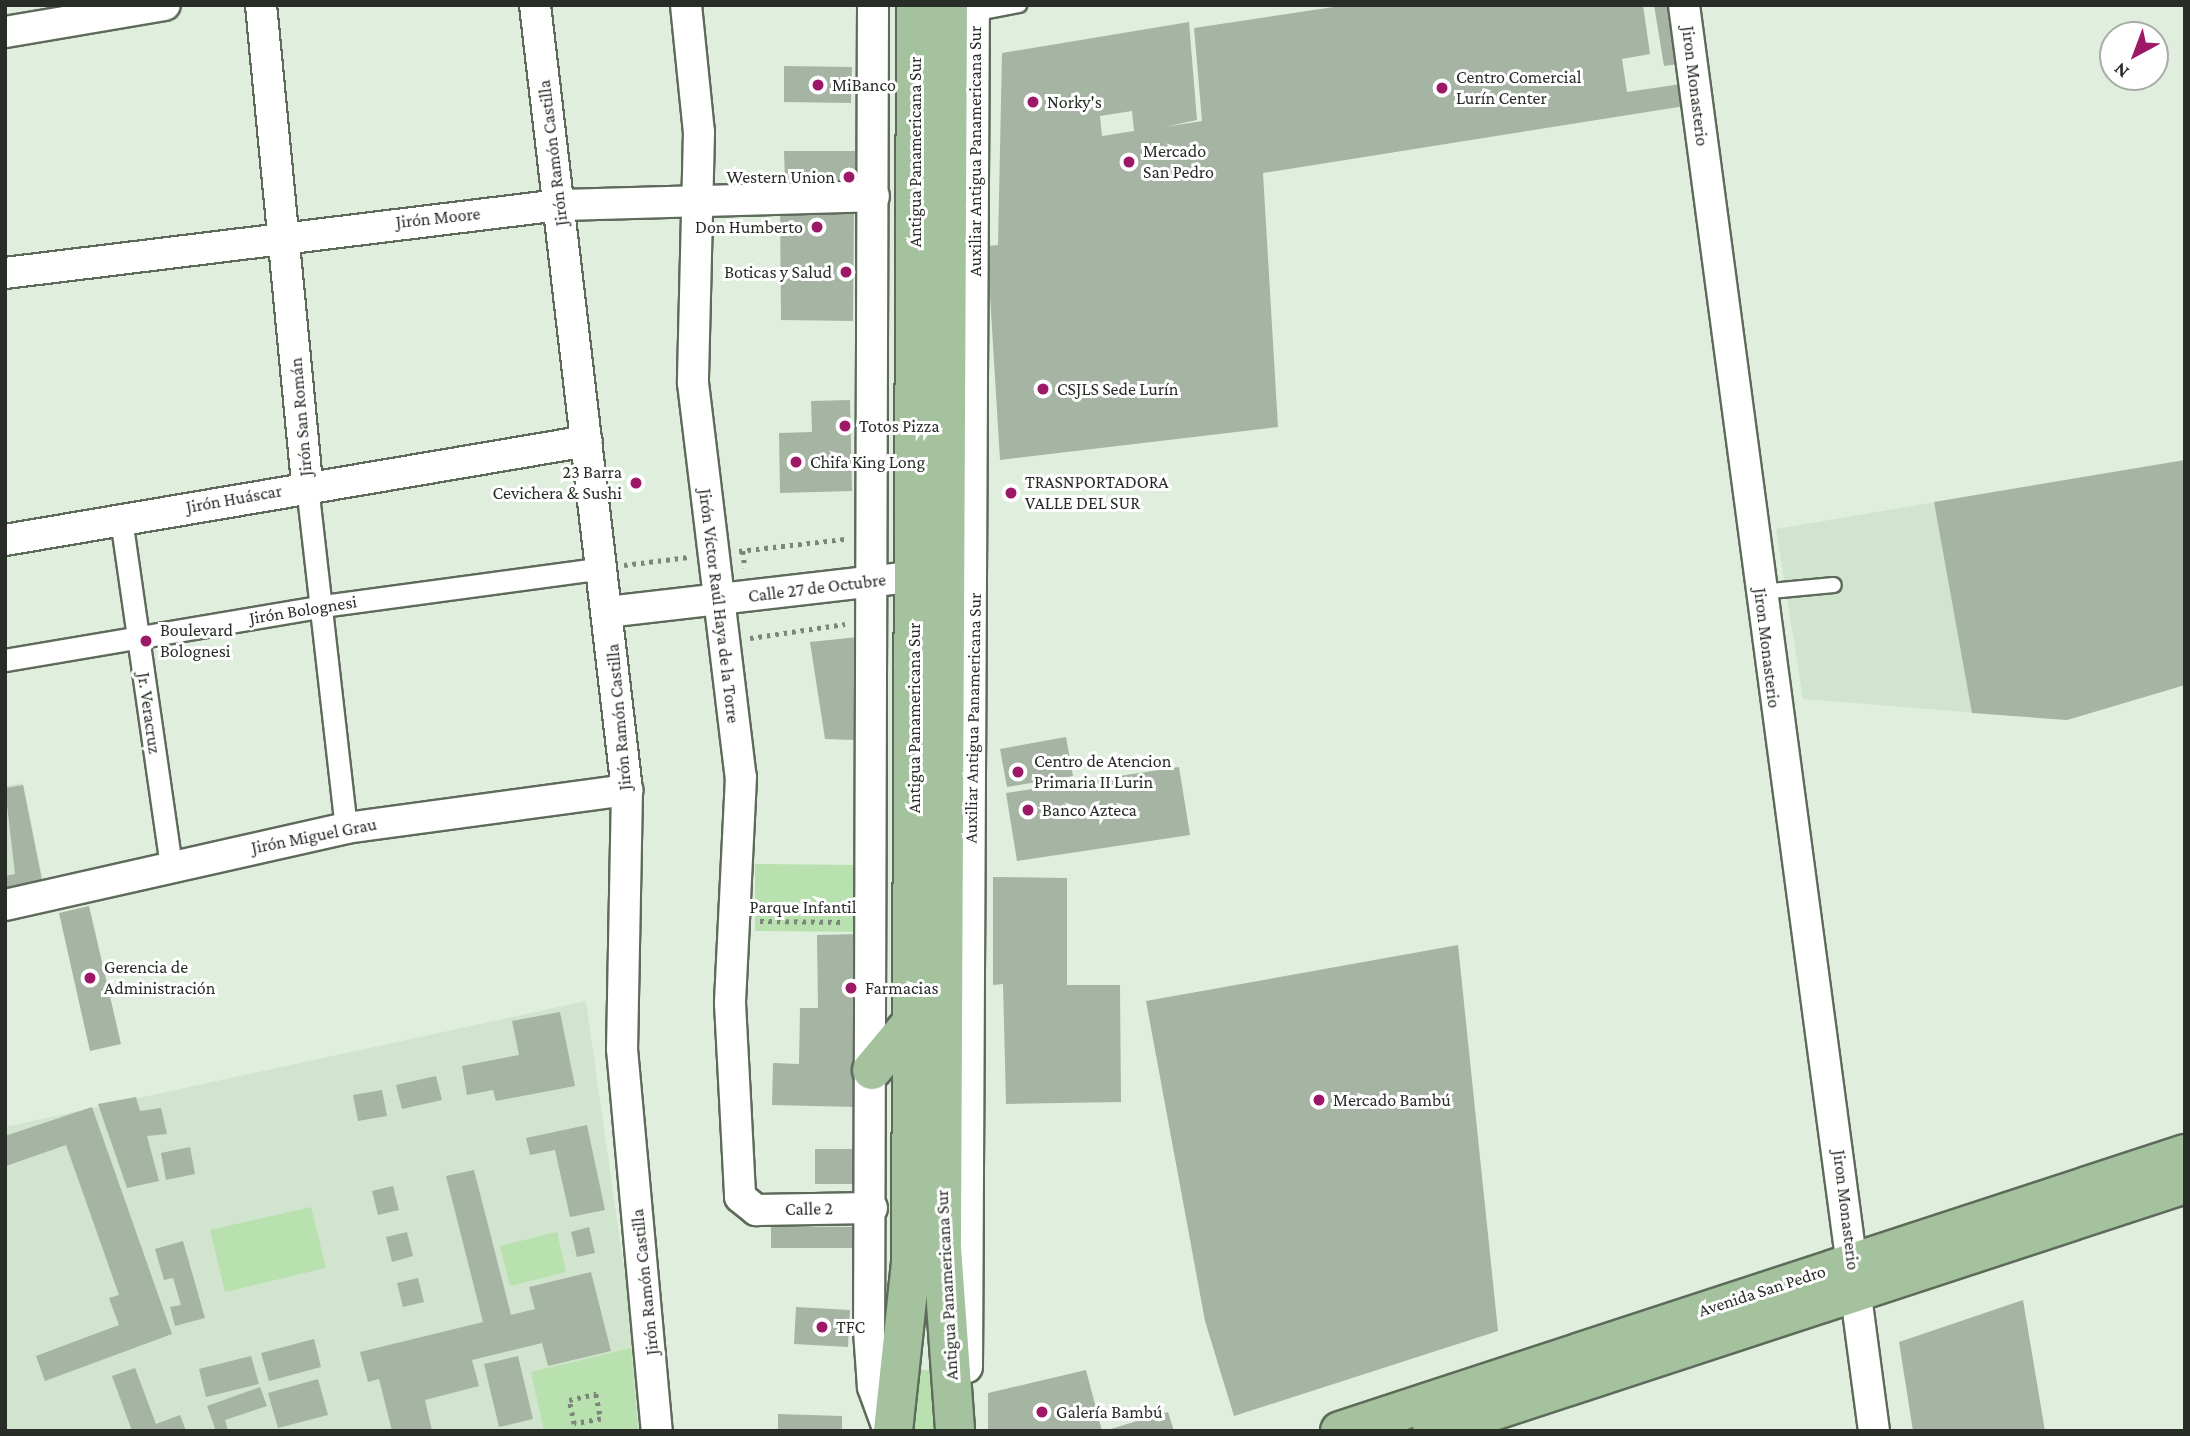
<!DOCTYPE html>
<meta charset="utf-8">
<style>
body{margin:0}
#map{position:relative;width:2190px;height:1436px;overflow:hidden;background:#e0efdd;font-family:"Crimson Pro",serif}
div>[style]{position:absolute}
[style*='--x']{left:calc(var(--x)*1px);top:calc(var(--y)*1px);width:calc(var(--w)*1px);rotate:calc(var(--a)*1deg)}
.built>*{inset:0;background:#d1e4cd}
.green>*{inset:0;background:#b8e1af}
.building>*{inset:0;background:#a6b4a3}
.path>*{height:4.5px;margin-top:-2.25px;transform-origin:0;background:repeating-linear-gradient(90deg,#7c867a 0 3.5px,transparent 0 8.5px)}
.roads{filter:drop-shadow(2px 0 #5e6b5b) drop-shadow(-2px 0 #5e6b5b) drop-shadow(0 2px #5e6b5b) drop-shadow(0 -2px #5e6b5b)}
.service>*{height:14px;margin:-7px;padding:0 7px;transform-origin:7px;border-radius:7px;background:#fff}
.pedestrian>*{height:21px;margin:-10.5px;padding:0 10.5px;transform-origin:10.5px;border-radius:10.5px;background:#fff}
.minor>*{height:30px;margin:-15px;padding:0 15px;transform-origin:15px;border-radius:15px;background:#fff}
.primary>*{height:38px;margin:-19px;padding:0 19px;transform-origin:19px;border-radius:19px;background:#a4c29e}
.dots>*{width:19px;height:19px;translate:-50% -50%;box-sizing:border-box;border:4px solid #fff;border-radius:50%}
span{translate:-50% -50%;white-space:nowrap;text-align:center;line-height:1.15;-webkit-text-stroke:6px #fff;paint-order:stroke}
.poi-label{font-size:18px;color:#282e27}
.left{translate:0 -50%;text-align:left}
.right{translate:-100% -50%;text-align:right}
.street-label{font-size:18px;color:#282e27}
.frame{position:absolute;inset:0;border:7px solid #282e27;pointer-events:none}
.north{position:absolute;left:2099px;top:21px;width:70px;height:70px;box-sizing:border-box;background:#fff;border:2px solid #a9aba9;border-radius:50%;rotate:221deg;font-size:19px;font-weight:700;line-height:28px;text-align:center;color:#282e27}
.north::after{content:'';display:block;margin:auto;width:24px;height:32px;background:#9e1868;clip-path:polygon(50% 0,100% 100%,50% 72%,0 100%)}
</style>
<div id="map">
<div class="built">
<i style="clip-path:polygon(2185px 460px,2185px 685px,2067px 720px,1803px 699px,1776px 529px)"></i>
<i style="clip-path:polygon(23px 783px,44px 886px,5px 893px,5px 786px)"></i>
<i style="clip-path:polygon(586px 1001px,647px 1431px,5px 1431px,5px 1127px)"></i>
</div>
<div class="green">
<i style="clip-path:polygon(755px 864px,859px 865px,859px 932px,755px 931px)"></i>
<i style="clip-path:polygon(311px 1207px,326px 1268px,225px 1292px,210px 1230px)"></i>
<i style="clip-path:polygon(557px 1232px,566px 1272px,510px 1286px,500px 1246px)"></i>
<i style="clip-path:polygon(631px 1348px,638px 1431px,544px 1431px,531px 1372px)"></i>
<i style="clip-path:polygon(916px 1369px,935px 1371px,943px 1431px,907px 1431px)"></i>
</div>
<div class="building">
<i style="clip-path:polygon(evenodd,1347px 5px,1643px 5px,1650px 54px,1622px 59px,1627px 92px,1681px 84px,1685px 106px,1263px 173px,1278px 427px,1000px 460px,987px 246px,998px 245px,1002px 53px,1189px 22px,1197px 120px,1164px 127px,1202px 121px,1194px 28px,1347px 5px,1132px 111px,1134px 131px,1102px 136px,1100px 116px,1132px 111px)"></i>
<i style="clip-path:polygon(1654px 5px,1669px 5px,1678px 64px,1664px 66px)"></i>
<i style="clip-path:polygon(784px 66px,852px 67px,851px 103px,784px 102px)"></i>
<i style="clip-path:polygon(784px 151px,855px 151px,855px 181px,785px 182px)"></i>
<i style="clip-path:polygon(780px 203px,854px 208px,853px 321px,781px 320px)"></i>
<i style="clip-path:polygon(850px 400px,852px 491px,780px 493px,779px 433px,812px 432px,811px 401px)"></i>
<i style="clip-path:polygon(2185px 460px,2185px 685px,2067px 720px,1972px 713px,1934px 502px)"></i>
<i style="clip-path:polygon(858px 637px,855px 740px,825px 739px,810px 642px)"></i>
<i style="clip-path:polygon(1066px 737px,1073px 776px,1007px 787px,1000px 749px)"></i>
<i style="clip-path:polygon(1179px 767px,1190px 835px,1017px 861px,1006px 793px)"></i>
<i style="clip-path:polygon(23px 785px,43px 885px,5px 892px,5px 876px,15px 874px,5px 788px)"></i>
<i style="clip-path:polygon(993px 877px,1067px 878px,1067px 985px,1120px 985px,1121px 1102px,1006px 1104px,1003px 984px,993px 985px)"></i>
<i style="clip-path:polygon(89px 906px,121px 1044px,90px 1051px,59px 913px)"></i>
<i style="clip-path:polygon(857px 934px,856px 1107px,772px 1105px,773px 1063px,799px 1064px,800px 1008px,818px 1008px,817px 935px)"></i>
<i style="clip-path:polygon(1458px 945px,1498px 1331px,1234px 1416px,1205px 1321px,1146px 1001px)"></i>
<i style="clip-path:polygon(560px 1012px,575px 1086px,496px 1101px,493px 1090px,467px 1095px,462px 1066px,519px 1055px,512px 1021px)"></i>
<i style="clip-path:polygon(436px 1076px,442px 1100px,402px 1109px,396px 1085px)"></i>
<i style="clip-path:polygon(382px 1090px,387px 1116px,358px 1121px,353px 1095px)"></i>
<i style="clip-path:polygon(136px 1097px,140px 1111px,161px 1108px,167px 1134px,147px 1136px,159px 1181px,127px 1188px,98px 1104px)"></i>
<i style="clip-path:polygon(92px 1107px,172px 1334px,45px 1381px,36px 1356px,119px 1325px,109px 1298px,119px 1295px,66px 1145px,6px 1166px,5px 1136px)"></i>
<i style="clip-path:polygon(587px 1125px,605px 1210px,570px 1217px,555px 1150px,530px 1155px,526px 1138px)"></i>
<i style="clip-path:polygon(190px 1147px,195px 1174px,166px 1180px,161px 1153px)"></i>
<i style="clip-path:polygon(815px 1149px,853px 1149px,853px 1184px,815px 1184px)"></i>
<i style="clip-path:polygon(474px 1170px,511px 1315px,535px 1309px,529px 1287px,591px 1272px,611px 1351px,548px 1366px,542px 1343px,472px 1360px,479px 1386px,425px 1400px,432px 1431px,392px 1431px,379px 1379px,368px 1382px,360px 1352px,483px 1322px,446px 1176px)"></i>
<i style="clip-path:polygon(393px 1186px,399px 1210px,378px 1215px,372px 1191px)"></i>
<i style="clip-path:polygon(771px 1226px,852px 1227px,853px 1248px,771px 1248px)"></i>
<i style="clip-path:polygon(589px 1227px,595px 1253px,577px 1257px,571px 1232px)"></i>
<i style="clip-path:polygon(407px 1232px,413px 1256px,392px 1262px,386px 1237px)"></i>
<i style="clip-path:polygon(183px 1241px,205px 1318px,175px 1326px,170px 1307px,181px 1305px,173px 1278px,164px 1280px,155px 1249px)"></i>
<i style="clip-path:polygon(418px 1278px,424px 1302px,403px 1307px,397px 1283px)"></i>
<i style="clip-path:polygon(2023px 1300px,2045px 1431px,1913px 1431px,1899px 1342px)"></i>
<i style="clip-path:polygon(796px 1307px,850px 1310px,848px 1347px,794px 1344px)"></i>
<i style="clip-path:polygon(314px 1339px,321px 1367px,269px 1381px,261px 1353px)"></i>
<i style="clip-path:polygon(251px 1356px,259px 1384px,206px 1397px,199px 1369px)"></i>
<i style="clip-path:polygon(518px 1356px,533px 1419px,499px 1427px,484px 1364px)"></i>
<i style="clip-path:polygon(135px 1368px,156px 1424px,180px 1415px,186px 1431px,132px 1431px,112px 1376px)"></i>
<i style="clip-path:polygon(1086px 1370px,1102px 1431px,988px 1431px,988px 1393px)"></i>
<i style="clip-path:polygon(318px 1379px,328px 1415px,278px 1428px,268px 1393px)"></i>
<i style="clip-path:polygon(260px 1387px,267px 1406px,225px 1420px,228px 1431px,216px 1431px,207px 1406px)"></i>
<i style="clip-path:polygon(1168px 1412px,1174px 1431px,1107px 1431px,1107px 1430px)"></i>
<i style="clip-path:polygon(778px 1414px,842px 1416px,842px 1431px,778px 1431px)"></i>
</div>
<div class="path">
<i style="--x:739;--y:551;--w:107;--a:-6.5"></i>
<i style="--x:743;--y:551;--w:17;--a:83"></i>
<i style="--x:624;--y:565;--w:65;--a:-7"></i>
<i style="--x:750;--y:638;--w:96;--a:-8.4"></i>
<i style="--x:760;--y:921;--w:85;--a:0.7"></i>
<i style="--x:596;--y:1394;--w:25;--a:79"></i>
<i style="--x:601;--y:1419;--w:27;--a:170"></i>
<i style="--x:574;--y:1424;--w:25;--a:-102"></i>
<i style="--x:569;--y:1400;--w:28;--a:-13"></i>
</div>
<div class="roads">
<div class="service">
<i style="--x:972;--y:14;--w:48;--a:-10.8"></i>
<i style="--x:1760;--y:592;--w:74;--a:-5.4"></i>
</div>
<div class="pedestrian">
<i style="--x:307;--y:486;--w:344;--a:83.5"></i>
<i style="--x:121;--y:519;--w:350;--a:81.8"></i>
<i style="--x:5;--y:660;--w:323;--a:-9.6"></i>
<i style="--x:323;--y:606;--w:283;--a:-7.7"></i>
</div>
<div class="minor">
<i style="--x:261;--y:5;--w:483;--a:84.5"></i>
<i style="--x:535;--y:5;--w:790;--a:83.32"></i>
<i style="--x:627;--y:790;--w:259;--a:91.1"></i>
<i style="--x:622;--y:1049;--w:384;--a:84.8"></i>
<i style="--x:686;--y:5;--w:128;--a:84.2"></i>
<i style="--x:699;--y:132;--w:251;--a:91.4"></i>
<i style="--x:693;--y:383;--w:397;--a:83.1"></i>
<i style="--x:741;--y:777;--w:226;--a:92.8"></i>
<i style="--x:730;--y:1003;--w:194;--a:87"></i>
<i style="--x:740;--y:1197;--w:21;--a:39"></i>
<i style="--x:756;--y:1210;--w:116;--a:-1"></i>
<i style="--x:873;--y:5;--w:1326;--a:90.17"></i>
<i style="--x:869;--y:1331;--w:56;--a:85.9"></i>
<i style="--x:873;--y:1387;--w:47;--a:70"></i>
<i style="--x:1684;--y:5;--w:1439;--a:82.41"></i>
<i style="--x:5;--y:32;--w:162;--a:-9.6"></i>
<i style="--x:5;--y:273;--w:559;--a:-6.99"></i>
<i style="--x:560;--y:205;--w:314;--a:-1.6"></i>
<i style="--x:5;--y:540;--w:590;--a:-9.65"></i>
<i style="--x:608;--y:612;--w:329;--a:-6.6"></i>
<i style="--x:5;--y:905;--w:350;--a:-12.7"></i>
<i style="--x:346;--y:828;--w:284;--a:-7.7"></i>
<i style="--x:967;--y:1367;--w:1362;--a:-89.71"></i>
</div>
<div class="primary">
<i style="--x:948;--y:5;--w:1243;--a:90.28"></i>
<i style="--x:942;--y:1248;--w:183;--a:85.9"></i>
<i style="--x:872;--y:1070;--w:64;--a:-50.1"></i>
<i style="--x:893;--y:1431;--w:170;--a:-83.9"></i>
<i style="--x:911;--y:1262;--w:1257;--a:-89.77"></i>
<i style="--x:1340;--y:1431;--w:889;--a:-18.15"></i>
<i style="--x:1432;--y:1431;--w:792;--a:-18.16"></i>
</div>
</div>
<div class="dots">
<i style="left:818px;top:85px;background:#9e1868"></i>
<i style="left:1442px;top:88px;background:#9e1868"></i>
<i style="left:1033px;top:102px;background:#9e1868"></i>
<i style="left:1129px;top:162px;background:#9e1868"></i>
<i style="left:849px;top:177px;background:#9e1868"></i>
<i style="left:817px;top:227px;background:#9e1868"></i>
<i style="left:846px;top:272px;background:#9e1868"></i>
<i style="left:1043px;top:389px;background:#9e1868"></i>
<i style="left:845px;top:426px;background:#9e1868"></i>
<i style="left:796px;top:462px;background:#9e1868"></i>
<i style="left:636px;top:483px;background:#9e1868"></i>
<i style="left:1011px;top:493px;background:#9e1868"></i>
<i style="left:146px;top:641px;background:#9e1868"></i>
<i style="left:1018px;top:772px;background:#9e1868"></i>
<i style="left:1028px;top:810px;background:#9e1868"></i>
<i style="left:90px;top:978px;background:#9e1868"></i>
<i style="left:851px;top:988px;background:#9e1868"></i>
<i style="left:1319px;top:1100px;background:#9e1868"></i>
<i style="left:822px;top:1327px;background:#9e1868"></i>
<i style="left:1042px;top:1412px;background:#9e1868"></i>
</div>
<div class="poi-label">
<span class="left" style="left:1456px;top:88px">Centro Comercial<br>Lurín Center</span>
<span class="left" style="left:832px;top:85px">MiBanco</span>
<span class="left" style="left:1047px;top:102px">Norky's</span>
<span class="left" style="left:1143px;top:162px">Mercado<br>San Pedro</span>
<span class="right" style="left:835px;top:177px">Western Union</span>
<span class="right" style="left:803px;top:227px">Don Humberto</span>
<span class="right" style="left:832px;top:272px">Boticas y Salud</span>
<span class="left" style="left:1057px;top:389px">CSJLS Sede Lurín</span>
<span class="left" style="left:859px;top:426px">Totos Pizza</span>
<span class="left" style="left:810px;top:462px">Chifa King Long</span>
<span class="right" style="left:622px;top:483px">23 Barra<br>Cevichera &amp; Sushi</span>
<span class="left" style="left:1025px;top:493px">TRASNPORTADORA<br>VALLE DEL SUR</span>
<span class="left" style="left:160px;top:641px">Boulevard<br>Bolognesi</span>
<span class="left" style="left:1034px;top:772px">Centro de Atencion<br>Primaria II Lurin</span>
<span class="left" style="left:1042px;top:810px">Banco Azteca</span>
<span class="left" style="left:104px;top:978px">Gerencia de<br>Administración</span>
<span class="left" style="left:865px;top:988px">Farmacias</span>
<span class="left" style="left:1333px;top:1100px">Mercado Bambú</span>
<span class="left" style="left:836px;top:1327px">TFC</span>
<span class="left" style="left:1056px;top:1412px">Galería Bambú</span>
</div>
<div class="street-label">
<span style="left:1695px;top:86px;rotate:83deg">Jiron Monasterio</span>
<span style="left:975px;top:151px;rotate:-90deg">Auxiliar Antigua Panamericana Sur</span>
<span style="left:915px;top:152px;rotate:-90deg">Antigua Panamericana Sur</span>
<span style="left:553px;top:153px;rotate:-97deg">Jirón Ramón Castilla</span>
<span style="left:438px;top:218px;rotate:-6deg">Jirón Moore</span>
<span style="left:301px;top:417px;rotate:-95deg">Jirón San Román</span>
<span style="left:234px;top:499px;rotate:-10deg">Jirón Huáscar</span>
<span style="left:817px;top:588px;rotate:-7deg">Calle 27 de Octubre</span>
<span style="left:719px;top:606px;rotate:83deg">Jirón Víctor Raúl Haya de la Torre</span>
<span style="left:303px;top:610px;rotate:-9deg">Jirón Bolognesi</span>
<span style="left:1767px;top:648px;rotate:83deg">Jiron Monasterio</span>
<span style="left:149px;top:713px;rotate:82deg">Jr. Veracruz</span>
<span style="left:619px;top:717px;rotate:-95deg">Jirón Ramón Castilla</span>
<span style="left:914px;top:718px;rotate:-90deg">Antigua Panamericana Sur</span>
<span style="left:973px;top:718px;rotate:-89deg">Auxiliar Antigua Panamericana Sur</span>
<span style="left:314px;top:836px;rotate:-11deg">Jirón Miguel Grau</span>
<span style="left:803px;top:907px">Parque Infantil</span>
<span style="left:809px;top:1209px;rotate:-1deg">Calle 2</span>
<span style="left:1846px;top:1210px;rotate:83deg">Jiron Monasterio</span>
<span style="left:645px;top:1282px;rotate:-96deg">Jirón Ramón Castilla</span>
<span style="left:947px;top:1285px;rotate:-93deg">Antigua Panamericana Sur</span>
<span style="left:1762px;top:1291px;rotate:-18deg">Avenida San Pedro</span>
</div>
<div class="frame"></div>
<div class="north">N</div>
</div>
